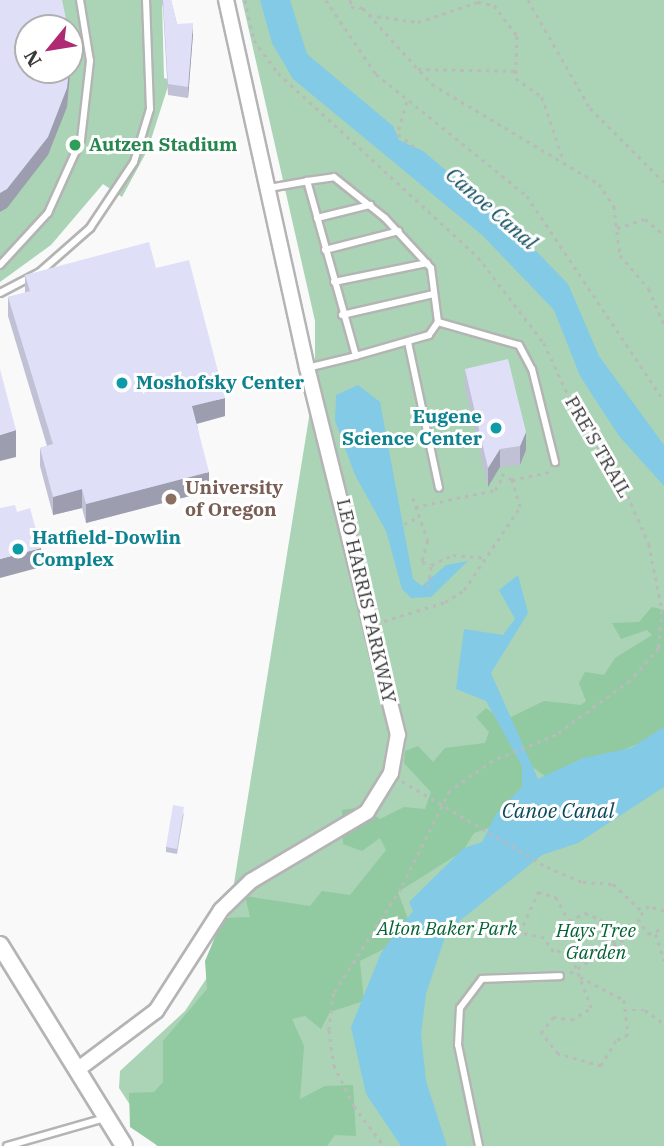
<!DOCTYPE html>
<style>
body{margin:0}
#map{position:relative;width:664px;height:1146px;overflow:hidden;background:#f9f9fa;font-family:"IBM Plex Serif",serif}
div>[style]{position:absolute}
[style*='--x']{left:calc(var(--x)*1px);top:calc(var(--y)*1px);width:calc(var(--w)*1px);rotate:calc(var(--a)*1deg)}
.green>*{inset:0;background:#aad4b5}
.forest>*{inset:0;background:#91c9a1}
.water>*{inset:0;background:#83cae6}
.path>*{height:2.5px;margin-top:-1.25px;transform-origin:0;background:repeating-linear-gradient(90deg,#bababa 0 3.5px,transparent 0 8.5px)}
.roads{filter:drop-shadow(2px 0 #b4b4b5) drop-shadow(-2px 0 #b4b4b5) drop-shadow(0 2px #b4b4b5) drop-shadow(0 -2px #b4b4b5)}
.service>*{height:6px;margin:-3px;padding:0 3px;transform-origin:3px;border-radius:3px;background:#fff}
.tertiary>*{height:14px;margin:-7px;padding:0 7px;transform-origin:7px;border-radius:7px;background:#fff}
.secondary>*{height:16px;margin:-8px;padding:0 8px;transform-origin:8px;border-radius:8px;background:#fff}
.wall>*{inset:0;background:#c0c1d5}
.shaded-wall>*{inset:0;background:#9c9dae}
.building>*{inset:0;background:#dfe0f8}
.dots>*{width:19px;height:19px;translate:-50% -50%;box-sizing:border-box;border:4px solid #fff;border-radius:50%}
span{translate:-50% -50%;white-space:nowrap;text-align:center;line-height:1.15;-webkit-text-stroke:6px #fff;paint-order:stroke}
.leisure-label{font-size:19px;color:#27864d;font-weight:700}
.left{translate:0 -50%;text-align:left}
.culture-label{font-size:19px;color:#0d838f;font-weight:700}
.right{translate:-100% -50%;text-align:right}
.street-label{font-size:19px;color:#393939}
.education-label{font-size:19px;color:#785e54;font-weight:700}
.park-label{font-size:19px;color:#026232;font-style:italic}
.water-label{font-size:21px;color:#0a495c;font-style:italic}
.north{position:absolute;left:14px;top:14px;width:70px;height:70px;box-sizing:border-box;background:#fff;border:2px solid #b0b0b0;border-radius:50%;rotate:240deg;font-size:19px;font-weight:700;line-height:28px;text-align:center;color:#393939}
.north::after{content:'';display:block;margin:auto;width:24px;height:32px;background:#ae2a73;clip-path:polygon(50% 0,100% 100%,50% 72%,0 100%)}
</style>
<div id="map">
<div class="green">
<i style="clip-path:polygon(evenodd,0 0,162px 0,164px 78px,170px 80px,148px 149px,122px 197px,103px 184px,51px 245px,0 282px,0 0,28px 28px,70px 28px,70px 70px,28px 70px,28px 28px)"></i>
<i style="clip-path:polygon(242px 0,664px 0,664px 1146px,157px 1146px,119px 1088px,120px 1071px,185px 1011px,212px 970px,226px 933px,315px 380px,315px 321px)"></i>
</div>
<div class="forest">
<i style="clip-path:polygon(652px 607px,664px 610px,664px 733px,550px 780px,534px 768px,527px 771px,520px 794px,494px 826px,474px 833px,463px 851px,398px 892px,409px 922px,386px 948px,360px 961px,364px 1001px,330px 1012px,321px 1029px,305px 1016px,292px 1019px,304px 1046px,300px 1099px,325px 1086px,353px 1085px,356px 1136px,335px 1135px,327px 1146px,158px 1146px,130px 1127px,129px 1093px,154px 1092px,163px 1082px,163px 1041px,207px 989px,205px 961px,223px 918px,250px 917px,245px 896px,310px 906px,322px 891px,350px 895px,386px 850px,380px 838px,362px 851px,343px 844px,342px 810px,363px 807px,380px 819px,404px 807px,425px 809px,431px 792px,404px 763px,405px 751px,418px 746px,433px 762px,445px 748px,485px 743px,489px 732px,476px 717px,486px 708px,503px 721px,544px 701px,581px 705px,586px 701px,579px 683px,585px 672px,604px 675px,615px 658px,652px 635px,647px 630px,621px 639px,612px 623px,639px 622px)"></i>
</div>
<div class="water">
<i style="clip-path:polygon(260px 0,290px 0,307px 54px,393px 126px,399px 140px,423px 151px,512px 226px,568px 284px,599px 356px,664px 445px,664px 486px,619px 436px,580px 376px,554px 310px,482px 235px,293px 79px,272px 43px)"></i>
<i style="clip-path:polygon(358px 385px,380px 402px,413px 579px,422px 586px,446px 565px,468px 561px,431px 597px,411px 598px,402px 589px,386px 531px,355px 475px,335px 421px,336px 395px)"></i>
<i style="clip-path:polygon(518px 575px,528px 613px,491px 673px,538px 779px,583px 758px,631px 748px,664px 727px,664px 787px,578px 843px,542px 855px,447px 931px,426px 994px,421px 1034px,426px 1081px,447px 1146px,401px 1146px,366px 1094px,351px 1027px,381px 953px,413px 911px,409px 902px,464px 848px,482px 842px,496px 814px,522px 787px,522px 766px,486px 701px,456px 689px,464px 629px,503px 635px,515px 619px,499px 590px)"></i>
</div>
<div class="path">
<i style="--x:245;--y:0;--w:41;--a:77.3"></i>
<i style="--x:254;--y:40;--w:41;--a:54"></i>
<i style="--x:278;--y:73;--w:272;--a:42.6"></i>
<i style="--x:478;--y:257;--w:108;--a:52.5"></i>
<i style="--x:544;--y:343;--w:83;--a:65"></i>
<i style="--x:579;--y:418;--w:75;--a:55.9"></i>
<i style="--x:621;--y:480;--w:70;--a:66.4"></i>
<i style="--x:649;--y:544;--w:67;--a:78.9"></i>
<i style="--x:662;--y:610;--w:38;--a:95"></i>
<i style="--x:659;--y:648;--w:44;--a:131.3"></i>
<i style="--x:630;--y:681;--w:92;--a:143.9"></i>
<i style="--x:556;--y:735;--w:68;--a:157.6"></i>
<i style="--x:493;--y:761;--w:52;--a:145.1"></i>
<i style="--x:450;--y:791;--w:110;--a:116.6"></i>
<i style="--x:401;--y:889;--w:124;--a:122.8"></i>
<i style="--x:334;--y:993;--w:37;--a:98"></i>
<i style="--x:329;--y:1030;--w:35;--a:82"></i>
<i style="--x:334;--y:1065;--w:46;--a:64"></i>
<i style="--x:354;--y:1106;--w:50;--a:53.1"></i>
<i style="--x:326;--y:0;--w:89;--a:56"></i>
<i style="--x:376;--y:74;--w:194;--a:38.9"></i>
<i style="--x:527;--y:196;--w:247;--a:56.2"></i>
<i style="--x:351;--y:0;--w:7;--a:90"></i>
<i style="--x:351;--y:7;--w:12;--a:5"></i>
<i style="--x:363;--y:8;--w:103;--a:47.8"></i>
<i style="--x:432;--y:84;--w:195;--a:30.9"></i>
<i style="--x:599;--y:184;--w:27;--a:56"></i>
<i style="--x:614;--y:206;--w:49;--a:83"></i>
<i style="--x:620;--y:255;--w:45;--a:49.5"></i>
<i style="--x:649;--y:289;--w:38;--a:67"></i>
<i style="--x:528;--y:0;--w:125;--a:60.1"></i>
<i style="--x:590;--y:108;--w:105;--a:45"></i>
<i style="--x:369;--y:15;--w:49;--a:8.1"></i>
<i style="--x:418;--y:22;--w:63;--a:-18.4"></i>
<i style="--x:478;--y:2;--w:16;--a:11"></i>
<i style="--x:494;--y:5;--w:39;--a:53"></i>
<i style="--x:517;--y:36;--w:42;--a:91.4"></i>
<i style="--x:516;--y:78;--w:32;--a:36"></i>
<i style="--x:542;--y:97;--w:65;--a:71.3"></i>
<i style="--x:418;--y:69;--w:100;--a:1.1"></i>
<i style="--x:407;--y:102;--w:33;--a:106"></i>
<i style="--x:398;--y:134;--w:24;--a:38"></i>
<i style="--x:617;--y:228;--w:29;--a:-18"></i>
<i style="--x:645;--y:219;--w:25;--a:40"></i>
<i style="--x:512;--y:480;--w:42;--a:-12.4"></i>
<i style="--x:413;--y:498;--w:46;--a:70.8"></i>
<i style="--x:428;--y:541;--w:22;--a:106"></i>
<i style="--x:422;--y:562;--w:9;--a:18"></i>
<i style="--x:431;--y:565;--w:24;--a:-24"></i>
<i style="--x:453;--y:555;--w:32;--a:5"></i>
<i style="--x:415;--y:507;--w:82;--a:-12"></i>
<i style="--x:495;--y:490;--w:16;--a:-60"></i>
<i style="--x:404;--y:524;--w:12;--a:-24"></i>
<i style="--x:428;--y:587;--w:22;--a:-82"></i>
<i style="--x:384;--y:621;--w:64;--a:-17.3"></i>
<i style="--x:445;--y:602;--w:22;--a:-32"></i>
<i style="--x:464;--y:590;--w:100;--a:-56"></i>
<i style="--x:520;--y:507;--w:28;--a:-107"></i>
<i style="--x:512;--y:480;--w:17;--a:-152"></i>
<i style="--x:402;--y:781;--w:169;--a:30.7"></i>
<i style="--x:547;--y:867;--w:39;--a:23"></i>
<i style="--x:583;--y:882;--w:30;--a:4"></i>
<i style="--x:613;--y:884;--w:38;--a:43"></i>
<i style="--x:664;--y:911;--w:16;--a:-162"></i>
<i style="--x:649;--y:906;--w:17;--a:130"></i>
<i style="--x:638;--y:919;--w:18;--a:56"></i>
<i style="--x:648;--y:934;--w:17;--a:-21"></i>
<i style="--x:656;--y:934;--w:28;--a:73"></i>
<i style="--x:570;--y:973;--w:83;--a:-32.2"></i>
<i style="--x:580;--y:977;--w:50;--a:27.6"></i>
<i style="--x:624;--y:1000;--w:35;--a:83"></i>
<i style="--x:628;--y:1035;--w:13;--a:153"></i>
<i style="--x:616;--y:1041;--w:29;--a:121"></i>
<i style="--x:601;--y:1066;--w:45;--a:-164.4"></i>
<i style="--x:558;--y:1054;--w:27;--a:-129"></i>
<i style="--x:541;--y:1033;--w:20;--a:-53"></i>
<i style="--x:553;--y:1017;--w:18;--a:9"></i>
<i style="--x:571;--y:1020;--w:23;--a:-31"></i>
<i style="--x:591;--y:1008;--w:62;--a:-110.8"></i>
<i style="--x:569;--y:950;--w:16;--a:173"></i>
<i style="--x:553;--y:952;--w:17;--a:-123"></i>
<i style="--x:544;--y:938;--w:25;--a:-168"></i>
<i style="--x:520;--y:933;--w:45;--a:-66.3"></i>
<i style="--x:538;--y:892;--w:19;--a:16"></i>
<i style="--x:556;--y:897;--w:27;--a:62"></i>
<i style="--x:569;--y:921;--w:18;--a:-27"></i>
<i style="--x:585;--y:913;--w:16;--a:22"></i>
<i style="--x:600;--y:919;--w:31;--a:59"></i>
<i style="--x:624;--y:1010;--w:21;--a:0"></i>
<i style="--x:645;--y:1010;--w:24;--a:36"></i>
</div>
<div class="roads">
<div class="service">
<i style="--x:269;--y:188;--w:39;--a:-10"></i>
<i style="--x:307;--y:181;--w:27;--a:-8"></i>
<i style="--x:334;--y:177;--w:65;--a:38.8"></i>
<i style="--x:385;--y:218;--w:68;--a:47.4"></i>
<i style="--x:431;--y:268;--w:54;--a:82.6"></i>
<i style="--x:438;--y:322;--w:16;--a:125"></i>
<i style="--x:429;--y:335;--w:76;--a:164"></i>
<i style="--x:356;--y:356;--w:182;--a:-105.6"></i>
<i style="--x:317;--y:218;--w:55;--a:-13.8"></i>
<i style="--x:325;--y:250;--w:76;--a:-14.4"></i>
<i style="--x:0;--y:265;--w:71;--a:-47.3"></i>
<i style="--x:48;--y:213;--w:80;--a:-65.7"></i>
<i style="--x:81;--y:140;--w:80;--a:-83.5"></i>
<i style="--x:90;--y:61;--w:62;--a:-99.3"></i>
<i style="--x:334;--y:282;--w:95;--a:-11.5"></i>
<i style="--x:0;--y:293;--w:45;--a:-27.7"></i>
<i style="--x:40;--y:272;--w:67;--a:-41.3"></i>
<i style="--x:90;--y:228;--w:79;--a:-56.3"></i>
<i style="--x:134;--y:162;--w:55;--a:-73.2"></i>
<i style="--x:150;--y:109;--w:109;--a:-92.1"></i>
<i style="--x:342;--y:315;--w:94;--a:-12.9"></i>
<i style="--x:438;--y:322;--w:84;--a:15.9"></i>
<i style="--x:519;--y:345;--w:27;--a:62"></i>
<i style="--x:532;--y:369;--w:96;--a:76.1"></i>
<i style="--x:408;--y:342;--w:149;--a:78"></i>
<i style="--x:307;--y:368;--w:50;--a:-13.8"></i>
<i style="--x:7;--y:1146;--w:102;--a:-15.9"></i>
<i style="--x:479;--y:1146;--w:103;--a:-101.7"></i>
<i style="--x:458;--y:1045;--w:37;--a:-87"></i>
<i style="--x:460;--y:1008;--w:36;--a:-53"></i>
<i style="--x:482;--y:979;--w:78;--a:-2.2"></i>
</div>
<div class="tertiary">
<i style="--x:77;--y:1070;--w:99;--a:-36.8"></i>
<i style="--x:156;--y:1011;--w:120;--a:-57.2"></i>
<i style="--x:221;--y:910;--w:42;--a:-44"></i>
<i style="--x:251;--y:881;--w:135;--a:-30.7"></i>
<i style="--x:367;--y:812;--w:46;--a:-58.4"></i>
<i style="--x:391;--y:773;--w:39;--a:-80"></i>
<i style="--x:398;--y:735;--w:378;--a:-103.9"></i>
<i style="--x:307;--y:368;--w:377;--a:-102.4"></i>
</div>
<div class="secondary">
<i style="--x:0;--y:945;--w:236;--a:58.3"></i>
</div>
</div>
<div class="wall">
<i style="clip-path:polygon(161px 0,171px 0,177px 24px,193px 34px,188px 98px,168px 95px,163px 8px)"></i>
<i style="clip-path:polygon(156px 268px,225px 416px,197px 424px,209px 491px,86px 523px,82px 508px,53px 515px,40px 466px,40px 448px,47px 446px,8px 316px,8px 297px,25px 293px,25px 275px)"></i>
<i style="clip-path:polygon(465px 369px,526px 450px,520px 465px,500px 467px,488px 487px,465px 388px)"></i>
<i style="clip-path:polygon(184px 812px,177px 854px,166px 852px,166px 847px)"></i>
</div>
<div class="shaded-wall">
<i style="clip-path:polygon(193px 23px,193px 34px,188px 98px,188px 87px)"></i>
<i style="clip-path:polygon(71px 44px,71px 63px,67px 107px,48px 155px,7px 208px,0 212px,0 193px,69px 70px,70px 70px)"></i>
<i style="clip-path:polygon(225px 398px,225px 416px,192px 425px,192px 406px)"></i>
<i style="clip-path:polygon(16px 430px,16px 457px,0 461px,0 435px)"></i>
<i style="clip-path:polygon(526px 432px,526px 450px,520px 465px,520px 446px)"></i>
<i style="clip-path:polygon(500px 449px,500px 467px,488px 487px,488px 468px)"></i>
<i style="clip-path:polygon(209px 472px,209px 491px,86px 523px,86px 504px)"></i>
<i style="clip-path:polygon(82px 489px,82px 508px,53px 515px,53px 497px)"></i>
<i style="clip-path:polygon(41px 548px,41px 567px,0 578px,0 559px)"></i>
</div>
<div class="building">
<i style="clip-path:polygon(0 0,62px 0,68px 28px,28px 28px,28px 70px,69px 70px,67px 88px,48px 137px,7px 189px,0 193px)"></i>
<i style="clip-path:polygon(163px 0,171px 0,177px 24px,193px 23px,188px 87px,168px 84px)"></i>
<i style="clip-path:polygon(149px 242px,156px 268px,189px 260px,225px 398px,192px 406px,209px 472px,86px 504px,82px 489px,53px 497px,40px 448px,53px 444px,8px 297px,30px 291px,25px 275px)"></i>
<i style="clip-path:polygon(508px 359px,526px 432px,520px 446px,500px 449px,488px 468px,465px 369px)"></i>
<i style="clip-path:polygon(0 369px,16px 430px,0 435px)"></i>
<i style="clip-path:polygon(15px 505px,17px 512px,30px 508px,41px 548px,0 559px,0 508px)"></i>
<i style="clip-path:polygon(173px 805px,184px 807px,177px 849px,166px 847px)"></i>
</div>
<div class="dots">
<i style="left:75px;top:145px;background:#2e9e5b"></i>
<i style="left:122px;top:383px;background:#0f9aa8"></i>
<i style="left:496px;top:428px;background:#0f9aa8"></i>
<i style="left:171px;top:499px;background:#8d6e63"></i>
<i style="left:18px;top:549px;background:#0f9aa8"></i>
</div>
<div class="leisure-label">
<span class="left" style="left:89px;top:145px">Autzen Stadium</span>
</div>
<div class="culture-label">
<span class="left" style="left:136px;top:383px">Moshofsky Center</span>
<span class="right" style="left:482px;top:428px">Eugene<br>Science Center</span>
<span class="left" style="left:32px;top:549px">Hatfield-Dowlin<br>Complex</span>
</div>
<div class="street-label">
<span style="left:598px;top:447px;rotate:60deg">PRE'S TRAIL</span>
<span style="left:366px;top:601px;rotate:77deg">LEO HARRIS PARKWAY</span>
</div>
<div class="education-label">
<span class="left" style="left:185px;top:499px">University<br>of Oregon</span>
</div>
<div class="park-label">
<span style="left:447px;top:929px">Alton Baker Park</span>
<span style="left:596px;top:942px">Hays Tree<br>Garden</span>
</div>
<div class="water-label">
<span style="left:492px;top:208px;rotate:41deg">Canoe Canal</span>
<span style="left:558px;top:810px">Canoe Canal</span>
</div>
<div class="north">N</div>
</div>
